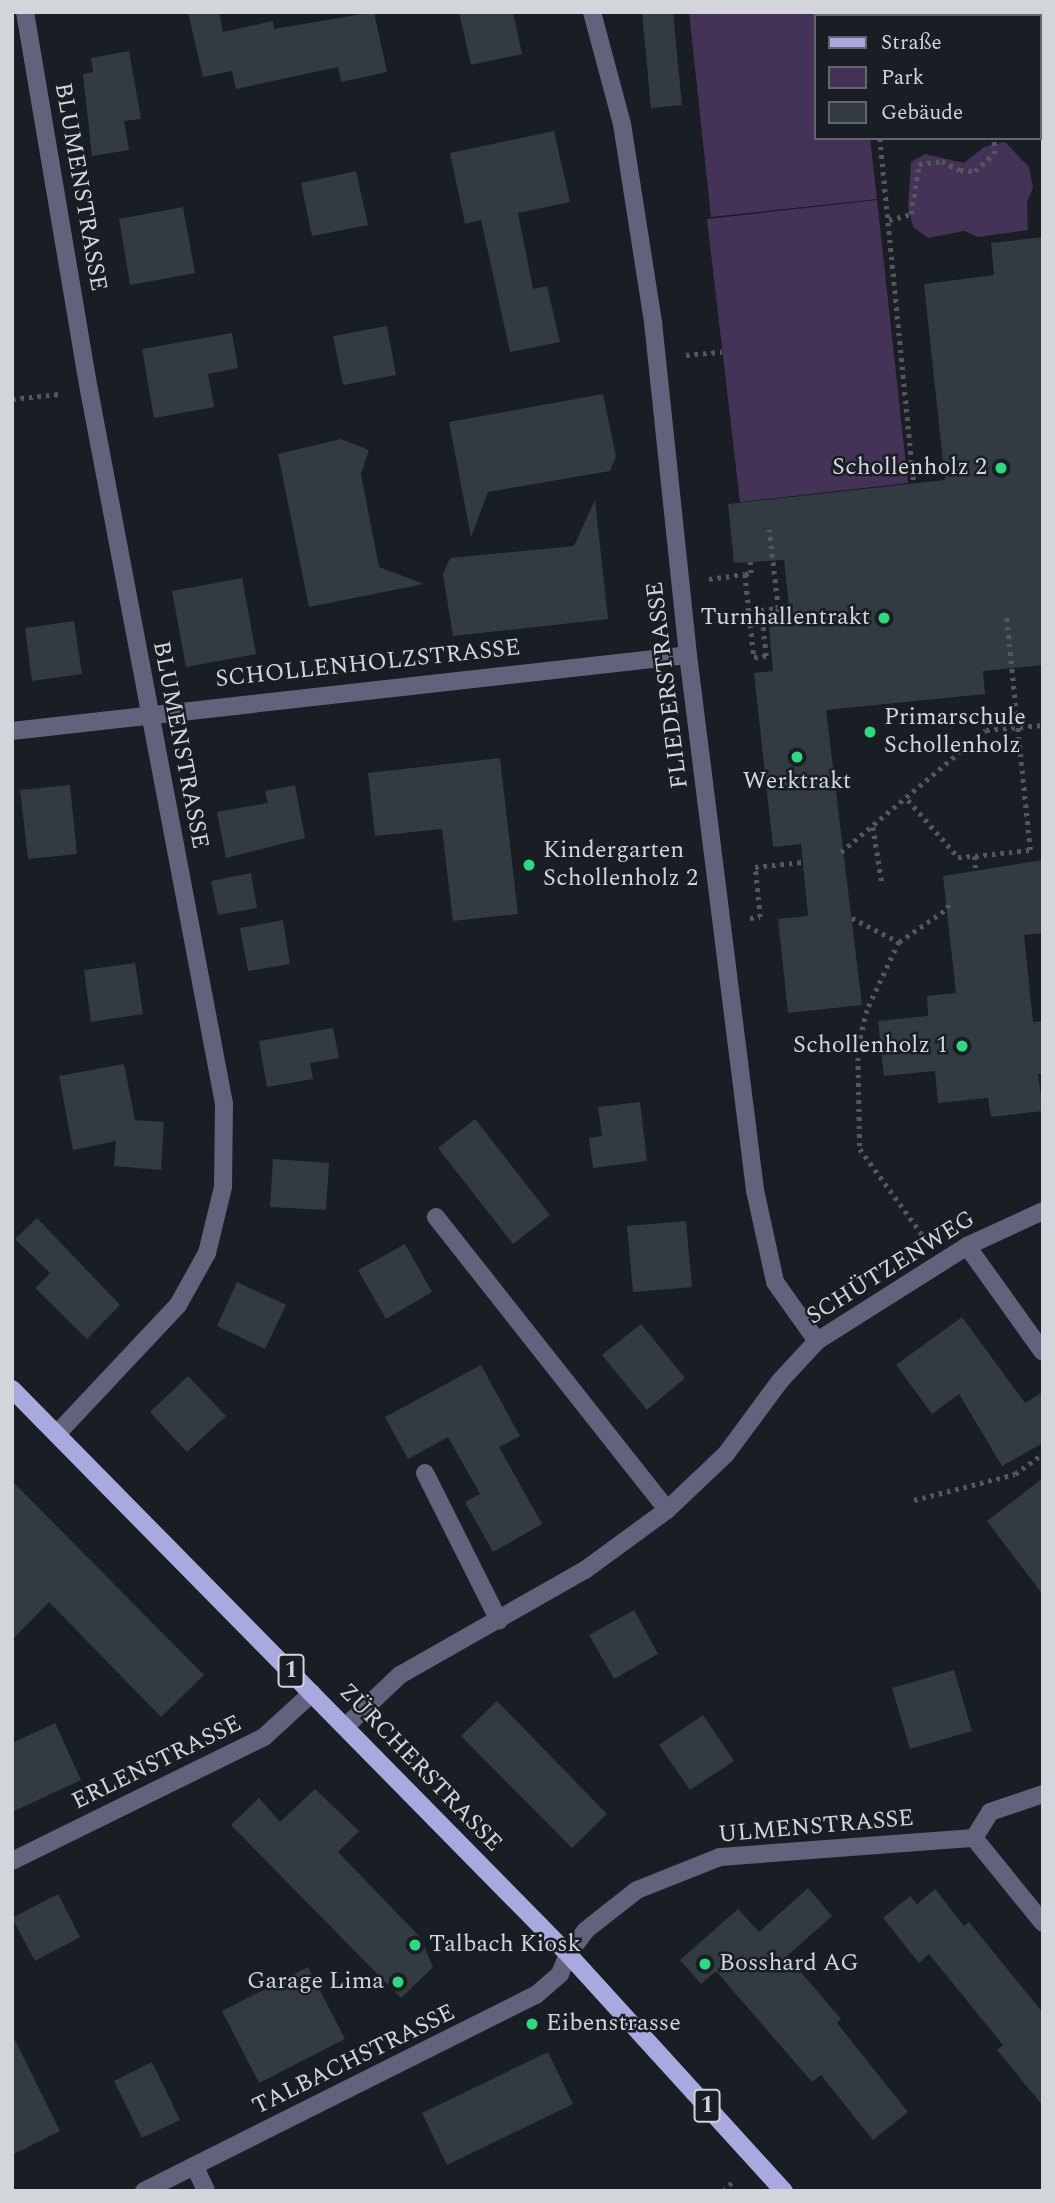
<!DOCTYPE html>
<meta charset="utf-8">
<style>
body{margin:0}
#map{position:relative;width:1055px;height:2203px;overflow:hidden;background:#191d24;font-family:Spectral,serif}
div>[style]{position:absolute}
[style*='--x']{left:calc(var(--x)*1px);top:calc(var(--y)*1px);width:calc(var(--w)*1px);rotate:calc(var(--a)*1deg)}
.green>*{inset:0;background:#443356}
.building>*{inset:0;background:#323b41}
.path>*{height:4.5px;margin-top:-2.25px;transform-origin:0;background:repeating-linear-gradient(90deg,#54585e 0 3.5px,transparent 0 8.5px)}
.minor>*{height:18px;margin:-9px;padding:0 9px;transform-origin:9px;border-radius:9px;background:#62627d}
.major>*{height:18px;margin:-9px;padding:0 9px;transform-origin:9px;border-radius:9px;background:#a9a9e0}
.dots>*{width:19px;height:19px;translate:-50% -50%;box-sizing:border-box;border:4px solid #191d24;border-radius:50%}
span{translate:-50% -50%;white-space:nowrap;text-align:center;line-height:1.15;-webkit-text-stroke:5px #191d24;paint-order:stroke}
.shield-label span{padding:2px 5px;background:#191d24;border:2px solid;border-radius:5px;-webkit-text-stroke-width:0}
.shield-label{font-size:23px;color:#d2d5da;font-weight:700}
.street-label{font-size:24px;color:#d2d5da}
.poi-label{font-size:24px;color:#d2d5da}
.right{translate:-100% -50%;text-align:right}
.left{translate:0 -50%;text-align:left}
.frame{position:absolute;inset:0;border:14px solid #d2d5da;pointer-events:none}
.legend{position:absolute;left:814px;top:14px;width:228px;height:126px;box-sizing:border-box;background:#191d24;border:2px solid #63676d;margin:0;padding:9px 12px;list-style:none;font-size:21px;color:#d2d5da}
.legend li{display:flex;align-items:center;gap:14px;height:35px}
.legend b{width:35px;border:2px solid #63676d}
</style>
<div id="map">
<div class="green">
<i style="clip-path:polygon(689px 12px,857px 12px,857px 16px,815px 16px,815px 138px,870px 138px,877px 199px,711px 217px)"></i>
<i style="clip-path:polygon(1005px 142px,1029px 167px,1033px 187px,1027px 203px,1028px 230px,978px 237px,964px 231px,928px 238px,913px 227px,908px 207px,911px 162px,925px 154px,964px 163px,984px 147px)"></i>
<i style="clip-path:polygon(877px 200px,908px 483px,740px 502px,707px 219px)"></i>
</div>
<div class="building">
<i style="clip-path:polygon(188px 12px,219px 12px,223px 32px,273px 21px,274px 29px,374px 12px,387px 72px,341px 82px,338px 67px,236px 89px,232px 71px,203px 77px)"></i>
<i style="clip-path:polygon(459px 12px,513px 12px,522px 54px,471px 65px)"></i>
<i style="clip-path:polygon(642px 12px,673px 12px,682px 105px,651px 108px)"></i>
<i style="clip-path:polygon(129px 51px,141px 119px,124px 121px,129px 150px,92px 156px,83px 74px,93px 72px,91px 58px)"></i>
<i style="clip-path:polygon(554px 131px,570px 202px,518px 213px,533px 289px,547px 286px,560px 342px,510px 352px,481px 220px,465px 224px,450px 153px)"></i>
<i style="clip-path:polygon(356px 171px,368px 225px,312px 236px,301px 183px)"></i>
<i style="clip-path:polygon(183px 207px,195px 273px,130px 285px,119px 219px)"></i>
<i style="clip-path:polygon(1043px 237px,1043px 665px,983px 671px,985px 694px,826px 710px,862px 1005px,788px 1013px,778px 919px,808px 916px,801px 844px,773px 847px,754px 673px,773px 671px,769px 627px,791px 624px,784px 560px,734px 563px,728px 504px,945px 480px,924px 284px,994px 275px,991px 243px)"></i>
<i style="clip-path:polygon(387px 326px,396px 375px,343px 385px,333px 336px)"></i>
<i style="clip-path:polygon(232px 333px,238px 368px,208px 374px,214px 407px,154px 418px,142px 349px)"></i>
<i style="clip-path:polygon(603px 394px,616px 456px,610px 471px,488px 492px,471px 537px,449px 422px)"></i>
<i style="clip-path:polygon(341px 439px,369px 450px,361px 474px,379px 567px,424px 584px,309px 607px,278px 454px)"></i>
<i style="clip-path:polygon(595px 500px,608px 619px,453px 636px,443px 574px,450px 558px,574px 546px)"></i>
<i style="clip-path:polygon(242px 578px,256px 654px,186px 667px,172px 591px)"></i>
<i style="clip-path:polygon(74px 621px,82px 674px,32px 681px,25px 628px)"></i>
<i style="clip-path:polygon(500px 758px,518px 914px,453px 921px,442px 829px,375px 836px,368px 773px)"></i>
<i style="clip-path:polygon(70px 785px,77px 854px,28px 859px,20px 790px)"></i>
<i style="clip-path:polygon(295px 785px,305px 838px,226px 858px,217px 812px,268px 803px,265px 791px)"></i>
<i style="clip-path:polygon(1043px 860px,1043px 933px,1024px 935px,1033px 1022px,1043px 1021px,1043px 1074px,1038px 1074px,1043px 1111px,991px 1117px,988px 1098px,938px 1103px,935px 1071px,884px 1076px,878px 1021px,928px 1016px,927px 996px,956px 993px,943px 876px)"></i>
<i style="clip-path:polygon(251px 873px,257px 908px,218px 915px,211px 881px)"></i>
<i style="clip-path:polygon(283px 920px,290px 964px,248px 971px,240px 928px)"></i>
<i style="clip-path:polygon(135px 963px,143px 1014px,91px 1022px,84px 970px)"></i>
<i style="clip-path:polygon(333px 1028px,339px 1058px,310px 1063px,313px 1079px,267px 1087px,259px 1041px)"></i>
<i style="clip-path:polygon(124px 1064px,135px 1120px,164px 1122px,161px 1170px,114px 1166px,116px 1141px,73px 1150px,59px 1076px)"></i>
<i style="clip-path:polygon(640px 1102px,647px 1161px,593px 1168px,589px 1138px,602px 1136px,598px 1107px)"></i>
<i style="clip-path:polygon(475px 1119px,550px 1215px,513px 1244px,438px 1148px)"></i>
<i style="clip-path:polygon(273px 1159px,329px 1163px,326px 1210px,270px 1207px)"></i>
<i style="clip-path:polygon(37px 1218px,120px 1305px,87px 1339px,35px 1288px,50px 1273px,15px 1239px)"></i>
<i style="clip-path:polygon(686px 1221px,692px 1287px,633px 1292px,627px 1226px)"></i>
<i style="clip-path:polygon(405px 1244px,432px 1292px,386px 1319px,358px 1270px)"></i>
<i style="clip-path:polygon(237px 1282px,286px 1305px,265px 1349px,217px 1326px)"></i>
<i style="clip-path:polygon(962px 1317px,1025px 1403px,1043px 1392px,1043px 1443px,1002px 1466px,959px 1394px,932px 1414px,896px 1365px)"></i>
<i style="clip-path:polygon(641px 1324px,685px 1378px,647px 1410px,602px 1355px)"></i>
<i style="clip-path:polygon(481px 1365px,520px 1436px,499px 1447px,542px 1524px,493px 1552px,465px 1502px,480px 1494px,448px 1437px,408px 1459px,385px 1417px)"></i>
<i style="clip-path:polygon(188px 1376px,226px 1416px,187px 1452px,150px 1412px)"></i>
<i style="clip-path:polygon(1043px 1478px,1043px 1595px,987px 1521px)"></i>
<i style="clip-path:polygon(12px 1481px,204px 1675px,161px 1717px,49px 1602px,12px 1640px)"></i>
<i style="clip-path:polygon(634px 1610px,658px 1654px,614px 1679px,589px 1635px)"></i>
<i style="clip-path:polygon(954px 1670px,972px 1731px,910px 1749px,892px 1688px)"></i>
<i style="clip-path:polygon(497px 1701px,607px 1814px,572px 1848px,461px 1736px)"></i>
<i style="clip-path:polygon(703px 1715px,734px 1761px,690px 1790px,659px 1745px)"></i>
<i style="clip-path:polygon(55px 1723px,81px 1780px,12px 1812px,12px 1743px)"></i>
<i style="clip-path:polygon(315px 1789px,359px 1831px,338px 1852px,420px 1937px,433px 1967px,401px 1998px,231px 1825px,259px 1798px,280px 1822px)"></i>
<i style="clip-path:polygon(808px 1888px,832px 1916px,787px 1956px,841px 2019px,837px 2023px,908px 2112px,873px 2140px,821px 2075px,812px 2082px,716px 1971px,701px 1984px,680px 1960px,738px 1909px,759px 1932px)"></i>
<i style="clip-path:polygon(935px 1889px,964px 1926px,969px 1922px,1043px 2013px,1043px 2106px,997px 2050px,1003px 2045px,929px 1954px,919px 1963px,883px 1918px,910px 1896px,917px 1904px)"></i>
<i style="clip-path:polygon(58px 1894px,80px 1937px,35px 1961px,12px 1918px)"></i>
<i style="clip-path:polygon(308px 1967px,345px 2039px,259px 2083px,222px 2011px)"></i>
<i style="clip-path:polygon(12px 2034px,60px 2131px,12px 2155px)"></i>
<i style="clip-path:polygon(548px 2052px,573px 2104px,447px 2165px,422px 2113px)"></i>
<i style="clip-path:polygon(152px 2062px,180px 2120px,142px 2138px,114px 2081px)"></i>
</div>
<div class="path">
<i style="--x:866;--y:12;--w:4;--a:76"></i>
<i style="--x:880;--y:138;--w:348;--a:84.4"></i>
<i style="--x:889;--y:220;--w:23;--a:-15"></i>
<i style="--x:911;--y:214;--w:51;--a:-80.9"></i>
<i style="--x:919;--y:164;--w:23;--a:-7"></i>
<i style="--x:942;--y:161;--w:20;--a:27"></i>
<i style="--x:960;--y:170;--w:15;--a:4"></i>
<i style="--x:975;--y:171;--w:25;--a:-42"></i>
<i style="--x:994;--y:154;--w:16;--a:-90"></i>
<i style="--x:686;--y:355;--w:36;--a:-5"></i>
<i style="--x:12;--y:399;--w:48;--a:-5.9"></i>
<i style="--x:745;--y:574;--w:6;--a:-9"></i>
<i style="--x:751;--y:573;--w:11;--a:-95"></i>
<i style="--x:709;--y:579;--w:36;--a:-8"></i>
<i style="--x:745;--y:574;--w:83;--a:83.8"></i>
<i style="--x:754;--y:657;--w:12;--a:-5"></i>
<i style="--x:766;--y:656;--w:46;--a:-96.2"></i>
<i style="--x:761;--y:610;--w:17;--a:-7"></i>
<i style="--x:778;--y:608;--w:79;--a:-96.6"></i>
<i style="--x:778;--y:608;--w:18;--a:84"></i>
<i style="--x:908;--y:800;--w:76;--a:48.7"></i>
<i style="--x:958;--y:857;--w:17;--a:-3"></i>
<i style="--x:975;--y:856;--w:17;--a:87"></i>
<i style="--x:873;--y:827;--w:57;--a:80.9"></i>
<i style="--x:841;--y:852;--w:189;--a:-40.1"></i>
<i style="--x:986;--y:730;--w:57;--a:-5"></i>
<i style="--x:975;--y:856;--w:55;--a:-6.2"></i>
<i style="--x:1030;--y:850;--w:238;--a:-95.8"></i>
<i style="--x:750;--y:918;--w:10;--a:-6"></i>
<i style="--x:760;--y:917;--w:50;--a:-95.7"></i>
<i style="--x:755;--y:867;--w:48;--a:-5.9"></i>
<i style="--x:852;--y:918;--w:53;--a:27.1"></i>
<i style="--x:899;--y:942;--w:75;--a:115.2"></i>
<i style="--x:867;--y:1010;--w:40;--a:103"></i>
<i style="--x:858;--y:1049;--w:100;--a:88.9"></i>
<i style="--x:860;--y:1149;--w:112;--a:54"></i>
<i style="--x:899;--y:942;--w:60;--a:-34.8"></i>
<i style="--x:948;--y:908;--w:8;--a:-97"></i>
<i style="--x:914;--y:1500;--w:104;--a:-14.4"></i>
<i style="--x:1015;--y:1474;--w:34;--a:-36"></i>
<i style="--x:723;--y:2191;--w:17;--a:-45"></i>
</div>
<div class="minor">
<i style="--x:25;--y:12;--w:383;--a:80.4"></i>
<i style="--x:89;--y:390;--w:727;--a:79.29"></i>
<i style="--x:224;--y:1104;--w:83;--a:90.7"></i>
<i style="--x:223;--y:1187;--w:68;--a:103.6"></i>
<i style="--x:207;--y:1253;--w:60;--a:119.1"></i>
<i style="--x:178;--y:1305;--w:177;--a:133.2"></i>
<i style="--x:592;--y:12;--w:116;--a:75"></i>
<i style="--x:622;--y:124;--w:200;--a:81.1"></i>
<i style="--x:653;--y:322;--w:335;--a:84"></i>
<i style="--x:688;--y:655;--w:539;--a:82.86"></i>
<i style="--x:755;--y:1190;--w:94;--a:77.7"></i>
<i style="--x:775;--y:1282;--w:72;--a:54.6"></i>
<i style="--x:12;--y:731;--w:680;--a:-6.41"></i>
<i style="--x:436;--y:1217;--w:373;--a:51.7"></i>
<i style="--x:967;--y:1246;--w:130;--a:54.4"></i>
<i style="--x:425;--y:1473;--w:165;--a:63.4"></i>
<i style="--x:345;--y:1727;--w:76;--a:-43.4"></i>
<i style="--x:400;--y:1675;--w:213;--a:-29.6"></i>
<i style="--x:585;--y:1570;--w:102;--a:-36.2"></i>
<i style="--x:667;--y:1510;--w:81;--a:-43.5"></i>
<i style="--x:726;--y:1454;--w:91;--a:-53.5"></i>
<i style="--x:780;--y:1381;--w:54;--a:-47.2"></i>
<i style="--x:817;--y:1341;--w:178;--a:-32.3"></i>
<i style="--x:967;--y:1246;--w:84;--a:-24.7"></i>
<i style="--x:974;--y:1838;--w:109;--a:50.9"></i>
<i style="--x:974;--y:1838;--w:31;--a:-58"></i>
<i style="--x:990;--y:1812;--w:56;--a:-18.8"></i>
<i style="--x:12;--y:1861;--w:281;--a:-26.2"></i>
<i style="--x:264;--y:1737;--w:65;--a:-42.5"></i>
<i style="--x:195;--y:2167;--w:26;--a:65"></i>
<i style="--x:144;--y:2191;--w:438;--a:-26.6"></i>
<i style="--x:536;--y:1995;--w:32;--a:-41"></i>
<i style="--x:560;--y:1974;--w:22;--a:-68"></i>
<i style="--x:568;--y:1954;--w:30;--a:-53"></i>
<i style="--x:586;--y:1930;--w:65;--a:-38.1"></i>
<i style="--x:637;--y:1890;--w:89;--a:-21.7"></i>
<i style="--x:720;--y:1857;--w:255;--a:-4.3"></i>
</div>
<div class="major">
<i style="--x:12;--y:1389;--w:793;--a:45.46"></i>
<i style="--x:568;--y:1954;--w:321;--a:47.7"></i>
</div>
<div class="dots">
<i style="left:1001px;top:468px;background:#31d882"></i>
<i style="left:884px;top:618px;background:#31d882"></i>
<i style="left:870px;top:732px;background:#31d882"></i>
<i style="left:797px;top:757px;background:#31d882"></i>
<i style="left:529px;top:865px;background:#31d882"></i>
<i style="left:962px;top:1046px;background:#31d882"></i>
<i style="left:415px;top:1945px;background:#31d882"></i>
<i style="left:705px;top:1964px;background:#31d882"></i>
<i style="left:398px;top:1982px;background:#31d882"></i>
<i style="left:532px;top:2024px;background:#31d882"></i>
</div>
<div class="shield-label">
<span style="left:291px;top:1671px">1</span>
<span style="left:707px;top:2106px">1</span>
</div>
<div class="street-label">
<span style="left:80px;top:187px;rotate:80deg">BLUMENSTRASSE</span>
<span style="left:368px;top:664px;rotate:-6deg">SCHOLLENHOLZSTRASSE</span>
<span style="left:668px;top:685px;rotate:-97deg">FLIEDERSTRASSE</span>
<span style="left:180px;top:745px;rotate:79deg">BLUMENSTRASSE</span>
<span style="left:891px;top:1268px;rotate:-32deg">SCHÜTZENWEG</span>
<span style="left:157px;top:1763px;rotate:-26deg">ERLENSTRASSE</span>
<span style="left:420px;top:1768px;rotate:46deg">ZÜRCHERSTRASSE</span>
<span style="left:816px;top:1827px;rotate:-5deg">ULMENSTRASSE</span>
<span style="left:354px;top:2060px;rotate:-26deg">TALBACHSTRASSE</span>
</div>
<div class="poi-label">
<span class="right" style="left:987px;top:468px">Schollenholz 2</span>
<span class="right" style="left:870px;top:618px">Turnhallentrakt</span>
<span class="left" style="left:884px;top:732px">Primarschule<br>Schollenholz</span>
<span style="left:797px;top:782px">Werktrakt</span>
<span class="left" style="left:543px;top:865px">Kindergarten<br>Schollenholz 2</span>
<span class="right" style="left:948px;top:1046px">Schollenholz 1</span>
<span class="left" style="left:429px;top:1945px">Talbach Kiosk</span>
<span class="left" style="left:719px;top:1964px">Bosshard AG</span>
<span class="right" style="left:384px;top:1982px">Garage Lima</span>
<span class="left" style="left:546px;top:2024px">Eibenstrasse</span>
</div>
<div class="frame"></div>
<ul class="legend">
<li><b style="height:9px;background:#a9a9e0"></b>Straße</li>
<li><b style="height:19px;background:#443356"></b>Park</li>
<li><b style="height:19px;background:#323b41"></b>Gebäude</li>
</ul>
</div>
